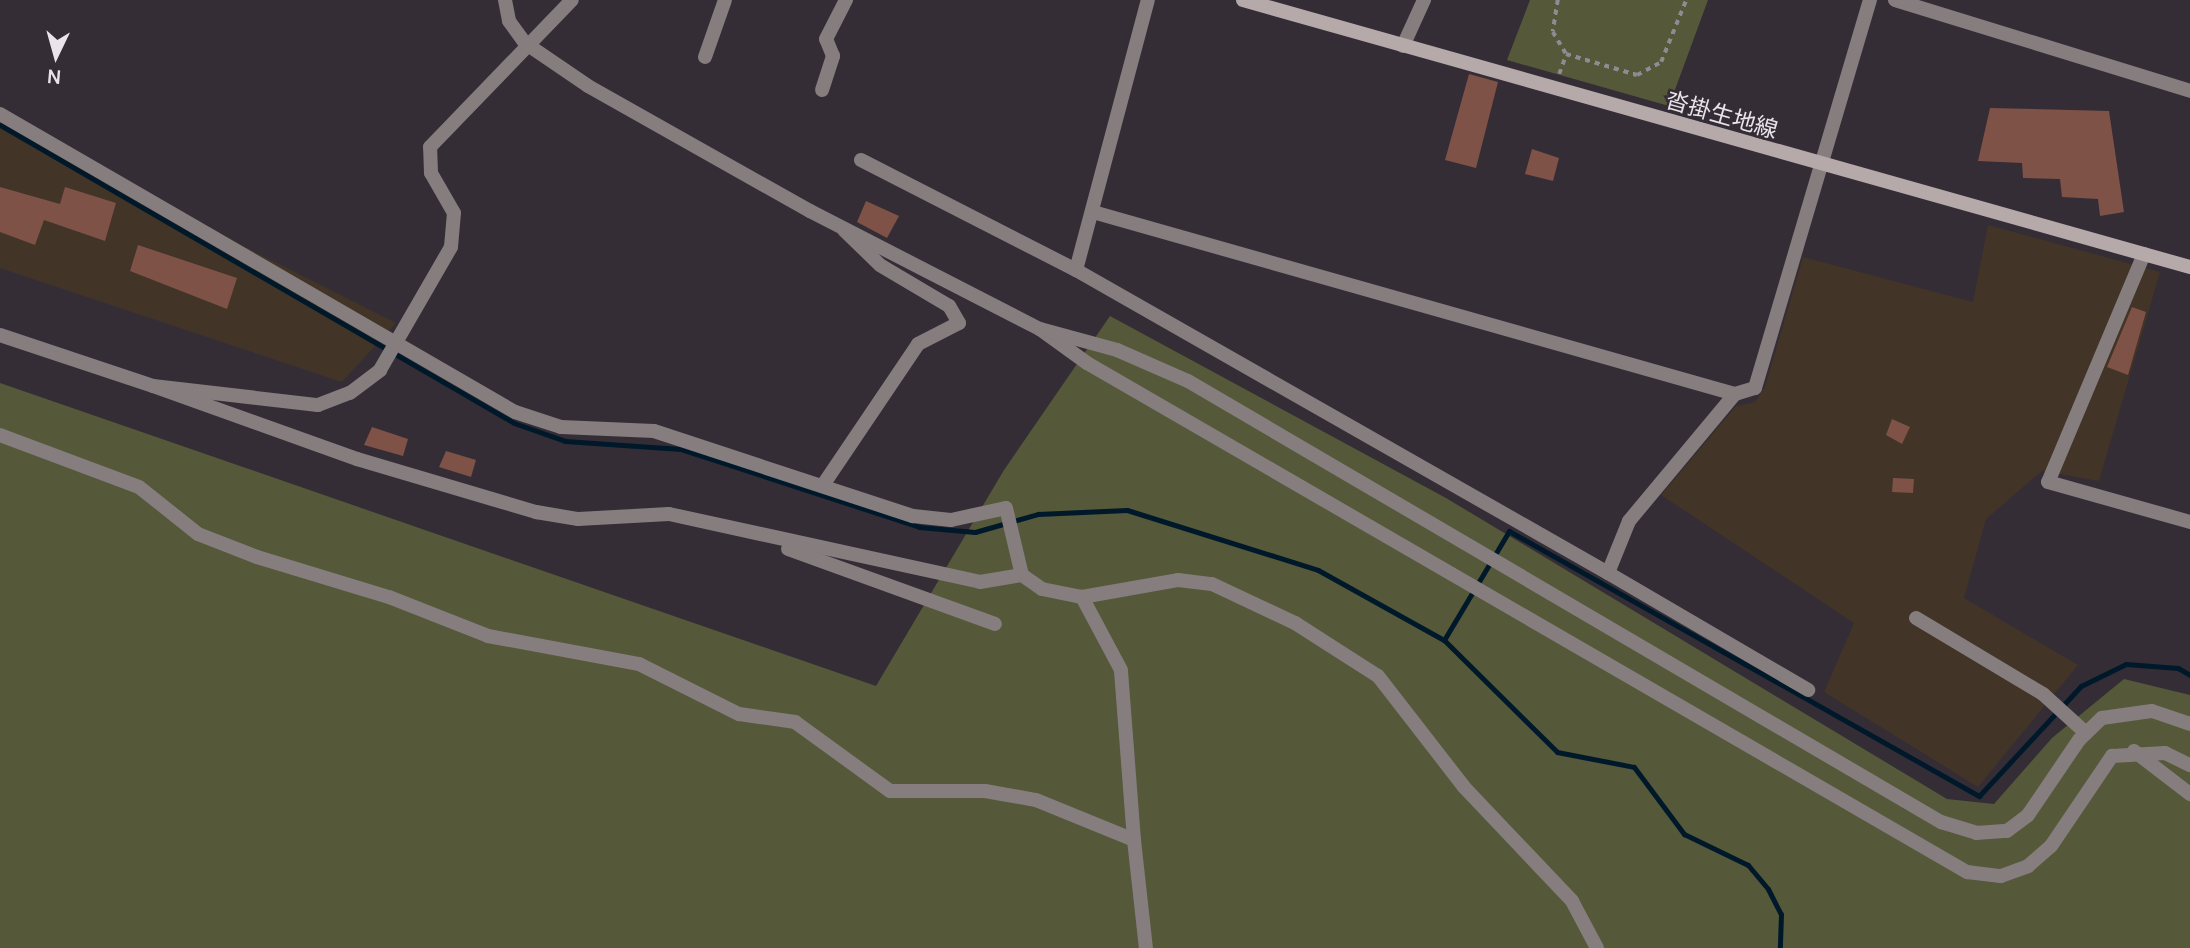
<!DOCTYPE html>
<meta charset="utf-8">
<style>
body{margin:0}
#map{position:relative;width:2190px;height:948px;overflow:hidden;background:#342d36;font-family:Manrope,"Noto Sans JP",sans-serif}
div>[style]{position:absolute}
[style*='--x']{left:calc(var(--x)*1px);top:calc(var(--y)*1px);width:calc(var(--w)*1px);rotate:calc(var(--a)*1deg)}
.industrial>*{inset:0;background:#423427}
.green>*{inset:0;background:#555839}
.stream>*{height:5px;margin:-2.5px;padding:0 2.5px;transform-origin:2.5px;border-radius:2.5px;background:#00192a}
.building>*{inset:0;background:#7e5246}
.path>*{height:3.5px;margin-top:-1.75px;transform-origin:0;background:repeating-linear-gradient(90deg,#908a92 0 5px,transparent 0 10px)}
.minor>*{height:14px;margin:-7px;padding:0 7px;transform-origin:7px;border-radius:7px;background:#857d7e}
.tertiary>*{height:14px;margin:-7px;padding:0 7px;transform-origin:7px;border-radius:7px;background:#857d7e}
.secondary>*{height:14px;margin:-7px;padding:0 7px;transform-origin:7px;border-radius:7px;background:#b5a9aa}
span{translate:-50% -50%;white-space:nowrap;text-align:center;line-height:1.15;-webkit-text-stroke:5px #342d36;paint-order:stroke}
.street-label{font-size:23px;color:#e9e4eb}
.north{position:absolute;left:21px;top:21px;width:70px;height:70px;-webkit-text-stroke:5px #342d36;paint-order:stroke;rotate:185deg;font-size:19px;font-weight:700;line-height:28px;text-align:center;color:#e9e4eb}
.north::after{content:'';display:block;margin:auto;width:24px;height:32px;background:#e9e4eb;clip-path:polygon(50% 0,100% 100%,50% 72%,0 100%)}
</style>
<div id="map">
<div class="industrial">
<i style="clip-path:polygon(0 109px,243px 246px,396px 323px,342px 382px,0 268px)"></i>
<i style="clip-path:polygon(1988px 225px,2160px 272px,2099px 481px,2042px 471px,1986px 519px,1964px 598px,2078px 665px,1978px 787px,1824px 692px,1854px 623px,1661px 495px,1736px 406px,1755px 402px,1765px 387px,1803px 257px,1973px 302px)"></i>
</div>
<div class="green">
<i style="clip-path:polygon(1530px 0,1708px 0,1669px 106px,1507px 60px)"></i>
<i style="clip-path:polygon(1110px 316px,1446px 498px,1947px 799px,1994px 804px,2052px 738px,2124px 679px,2190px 695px,2190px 948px,0 948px,0 383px,876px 686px,1004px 470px)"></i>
</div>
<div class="stream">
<i style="--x:0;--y:125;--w:594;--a:30.1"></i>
<i style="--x:514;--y:423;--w:54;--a:19.4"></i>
<i style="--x:565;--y:441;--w:116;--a:3.9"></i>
<i style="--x:681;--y:449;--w:250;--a:18.1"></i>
<i style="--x:919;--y:527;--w:56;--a:5.1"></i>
<i style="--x:975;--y:532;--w:66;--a:-15.9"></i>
<i style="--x:1038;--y:514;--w:89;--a:-2.6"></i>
<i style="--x:1127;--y:510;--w:200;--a:17.4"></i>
<i style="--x:1318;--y:570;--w:144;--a:29.1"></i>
<i style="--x:1444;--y:640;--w:159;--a:44.7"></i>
<i style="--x:1557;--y:752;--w:78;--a:11"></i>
<i style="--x:1634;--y:767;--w:84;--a:53.3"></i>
<i style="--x:1684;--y:834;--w:71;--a:25.8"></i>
<i style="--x:1748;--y:865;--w:31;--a:50"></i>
<i style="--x:1768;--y:889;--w:28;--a:63"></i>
<i style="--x:1781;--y:914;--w:34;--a:92"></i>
<i style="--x:1444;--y:640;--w:127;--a:-59.2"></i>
<i style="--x:1509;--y:531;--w:540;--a:29.42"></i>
<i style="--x:1979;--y:796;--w:150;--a:-47.2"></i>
<i style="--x:2081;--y:686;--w:50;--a:-26.1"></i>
<i style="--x:2126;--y:664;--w:52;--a:4.4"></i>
<i style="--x:2178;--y:668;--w:14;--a:30"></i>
</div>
<div class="building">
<i style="clip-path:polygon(1469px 74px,1498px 82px,1476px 168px,1445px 160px)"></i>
<i style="clip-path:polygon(1990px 108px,2109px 111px,2124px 212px,2100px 216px,2098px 199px,2062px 197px,2060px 179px,2023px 178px,2022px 163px,1978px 161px)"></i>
<i style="clip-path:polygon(1532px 149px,1559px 158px,1553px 181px,1525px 174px)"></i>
<i style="clip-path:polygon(0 187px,60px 204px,65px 187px,116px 203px,105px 241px,44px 220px,35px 245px,0 232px)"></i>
<i style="clip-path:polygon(866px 201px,899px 216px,887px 238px,857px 222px)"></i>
<i style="clip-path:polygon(138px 245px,237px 278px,227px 309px,130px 271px)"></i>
<i style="clip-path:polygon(2132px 307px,2146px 312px,2128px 375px,2107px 367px)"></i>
<i style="clip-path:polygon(1892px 419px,1910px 427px,1902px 444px,1886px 435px)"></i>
<i style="clip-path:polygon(372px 427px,408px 439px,403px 456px,364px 445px)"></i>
<i style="clip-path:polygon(446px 451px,476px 460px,471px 477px,439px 467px)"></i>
<i style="clip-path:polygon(1893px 478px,1914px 479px,1913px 493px,1892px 492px)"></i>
</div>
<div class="path">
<i style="--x:1558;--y:0;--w:32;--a:99"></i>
<i style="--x:1553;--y:32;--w:26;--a:59"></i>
<i style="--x:1566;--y:54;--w:74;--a:16.5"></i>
<i style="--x:1637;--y:75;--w:27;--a:-28"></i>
<i style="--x:1661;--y:62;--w:67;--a:-68"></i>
<i style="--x:1559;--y:74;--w:20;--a:-70"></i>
</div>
<div class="minor">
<i style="--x:1895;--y:0;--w:309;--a:17.1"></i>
<i style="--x:1403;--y:46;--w:51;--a:-65.5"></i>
<i style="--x:705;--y:57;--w:60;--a:-70.7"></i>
<i style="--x:822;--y:90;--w:36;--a:-72"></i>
<i style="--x:833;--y:56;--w:18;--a:-112"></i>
<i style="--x:826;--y:39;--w:44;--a:-62.9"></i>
<i style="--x:0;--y:114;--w:595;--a:30.06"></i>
<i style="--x:515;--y:412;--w:48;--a:18.1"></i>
<i style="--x:561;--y:427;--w:93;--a:2.5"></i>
<i style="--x:654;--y:431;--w:273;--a:18.2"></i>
<i style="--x:913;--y:516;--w:38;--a:6"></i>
<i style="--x:951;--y:520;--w:56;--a:-12.3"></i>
<i style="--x:1006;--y:508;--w:69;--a:76.6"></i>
<i style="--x:1022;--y:575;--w:24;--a:35"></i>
<i style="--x:1042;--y:589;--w:41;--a:11.3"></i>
<i style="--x:1082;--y:597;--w:97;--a:-10"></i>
<i style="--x:1178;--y:580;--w:34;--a:7"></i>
<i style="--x:1212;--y:584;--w:92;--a:25.2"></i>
<i style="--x:1295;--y:623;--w:98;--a:32.6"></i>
<i style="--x:1378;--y:676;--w:140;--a:52.2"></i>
<i style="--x:1464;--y:787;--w:157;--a:46.5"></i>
<i style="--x:1572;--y:901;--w:53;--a:62"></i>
<i style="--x:861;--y:160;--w:242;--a:27.1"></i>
<i style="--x:1076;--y:270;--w:612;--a:29.66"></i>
<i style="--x:1608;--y:573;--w:56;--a:-68"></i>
<i style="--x:1629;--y:521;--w:165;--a:-50.2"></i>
<i style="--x:1093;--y:212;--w:667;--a:15.83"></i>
<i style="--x:1735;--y:394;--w:21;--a:-17"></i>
<i style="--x:1755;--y:388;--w:405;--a:-73.5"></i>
<i style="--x:2144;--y:254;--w:247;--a:112.8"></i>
<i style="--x:2048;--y:482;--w:148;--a:15.7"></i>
<i style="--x:1076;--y:270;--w:279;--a:-75.1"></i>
<i style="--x:1040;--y:329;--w:58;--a:35.9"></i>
<i style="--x:1087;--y:363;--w:1017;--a:30.05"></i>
<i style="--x:1967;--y:872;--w:34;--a:7"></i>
<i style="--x:2001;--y:876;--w:29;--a:-20"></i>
<i style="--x:2028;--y:866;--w:30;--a:-41"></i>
<i style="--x:2051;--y:846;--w:109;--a:-55.9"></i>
<i style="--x:2112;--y:756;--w:53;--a:-3.2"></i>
<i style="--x:2165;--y:753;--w:28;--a:26"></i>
<i style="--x:0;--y:335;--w:161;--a:18.4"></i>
<i style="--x:153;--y:386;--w:166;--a:6.6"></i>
<i style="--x:318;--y:405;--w:34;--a:-21"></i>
<i style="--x:350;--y:393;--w:38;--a:-37"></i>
<i style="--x:380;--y:370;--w:142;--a:-60"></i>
<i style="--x:451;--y:247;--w:34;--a:-85"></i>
<i style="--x:454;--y:213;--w:46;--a:-119.9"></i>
<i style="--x:431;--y:173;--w:26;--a:-92"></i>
<i style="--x:430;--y:147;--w:204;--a:-46"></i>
<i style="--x:153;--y:386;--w:217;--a:19.7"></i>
<i style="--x:357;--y:459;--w:187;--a:16.5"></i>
<i style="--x:536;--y:512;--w:43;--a:9.5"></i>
<i style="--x:578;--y:519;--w:91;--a:-3.1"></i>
<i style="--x:669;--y:514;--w:318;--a:12.3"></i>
<i style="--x:980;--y:582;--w:43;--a:-9.5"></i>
<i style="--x:0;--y:435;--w:148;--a:20.5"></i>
<i style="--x:139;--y:487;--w:75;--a:38.5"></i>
<i style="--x:198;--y:534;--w:63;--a:21.3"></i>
<i style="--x:257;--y:557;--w:138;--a:16.9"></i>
<i style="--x:389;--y:597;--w:106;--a:21.5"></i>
<i style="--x:488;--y:636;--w:154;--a:10.5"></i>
<i style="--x:639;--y:664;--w:112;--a:26.6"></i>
<i style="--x:739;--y:714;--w:57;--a:8.1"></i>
<i style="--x:795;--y:722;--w:117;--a:36"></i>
<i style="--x:890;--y:791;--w:95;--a:0"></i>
<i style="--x:985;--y:791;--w:52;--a:10"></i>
<i style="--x:1036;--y:800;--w:106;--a:22.2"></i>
<i style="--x:1134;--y:840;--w:170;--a:-94.4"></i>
<i style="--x:1121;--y:670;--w:83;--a:-118.1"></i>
<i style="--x:823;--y:485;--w:170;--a:-56"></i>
<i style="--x:918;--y:344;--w:46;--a:-27.1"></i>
<i style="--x:959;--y:323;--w:20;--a:-120"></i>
<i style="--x:949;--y:306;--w:80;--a:-149.3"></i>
<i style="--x:880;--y:265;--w:50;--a:-135.8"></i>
<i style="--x:788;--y:549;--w:220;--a:19.9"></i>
<i style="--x:1608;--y:573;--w:232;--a:30.3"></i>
<i style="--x:1916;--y:618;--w:148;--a:30.9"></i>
<i style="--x:2043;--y:694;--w:58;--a:42.2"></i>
<i style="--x:2134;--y:751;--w:71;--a:37.5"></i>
<i style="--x:1134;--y:840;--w:109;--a:83.7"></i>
</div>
<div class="tertiary">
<i style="--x:505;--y:0;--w:21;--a:79"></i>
<i style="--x:509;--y:21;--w:27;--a:54"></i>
<i style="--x:525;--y:43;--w:76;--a:34.3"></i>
<i style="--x:588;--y:86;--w:255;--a:29.4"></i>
<i style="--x:810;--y:211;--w:259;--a:27.2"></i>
<i style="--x:1040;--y:329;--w:80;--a:15.3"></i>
<i style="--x:1117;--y:350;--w:77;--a:23.6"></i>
<i style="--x:1188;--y:381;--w:873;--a:30.36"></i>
<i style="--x:1941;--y:822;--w:37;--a:17"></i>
<i style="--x:1976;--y:833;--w:31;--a:-4"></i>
<i style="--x:2007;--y:831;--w:26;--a:-37"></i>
<i style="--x:2028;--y:815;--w:91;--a:-55.8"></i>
<i style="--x:2079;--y:740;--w:32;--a:-44"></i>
<i style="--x:2102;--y:718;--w:50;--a:-8"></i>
<i style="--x:2152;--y:711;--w:40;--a:18.9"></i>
</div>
<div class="secondary">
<i style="--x:1243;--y:0;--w:984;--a:15.75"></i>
</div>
<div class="street-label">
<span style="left:1722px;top:114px;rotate:16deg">沓掛生地線</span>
</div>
<div class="north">N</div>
</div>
